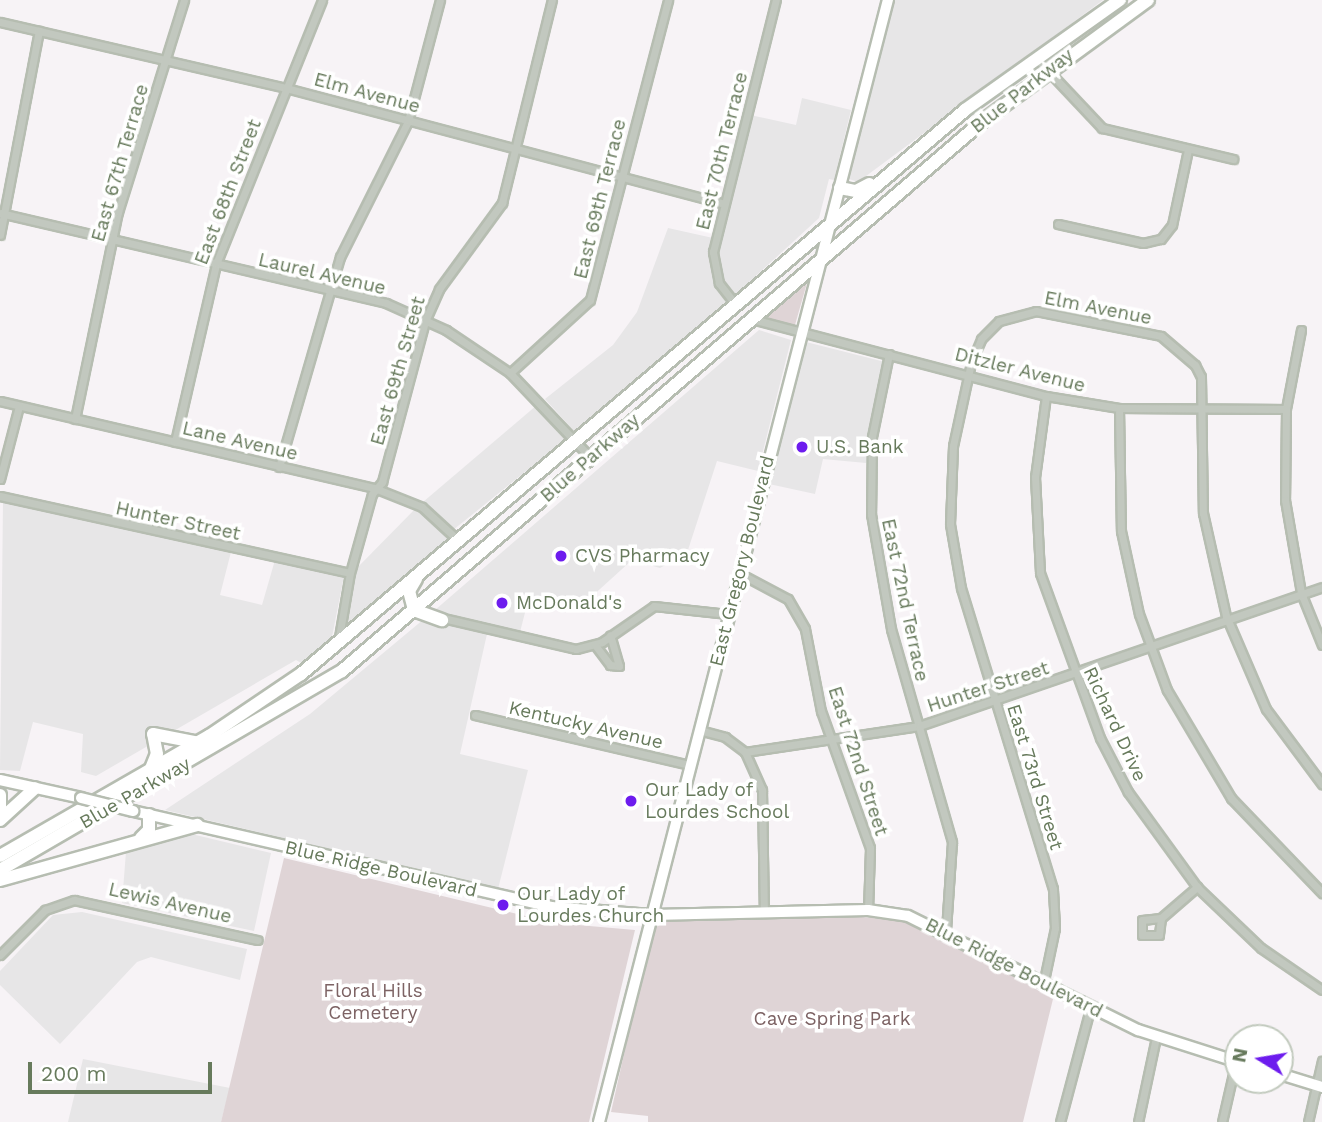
<!DOCTYPE html>
<style>
body{margin:0}
#map{position:relative;width:1322px;height:1122px;overflow:hidden;background:#f7f3f6;font-family:"Work Sans",sans-serif}
div>[style]{position:absolute}
[style*='--x']{left:calc(var(--x)*1px);top:calc(var(--y)*1px);width:calc(var(--w)*1px);rotate:calc(var(--a)*1deg)}
.built>*{inset:0;background:#e7e6e7}
.green>*{inset:0;background:#dfd4d6}
.roads{filter:drop-shadow(2px 0 #b6bdb1) drop-shadow(-2px 0 #b6bdb1) drop-shadow(0 2px #b6bdb1) drop-shadow(0 -2px #b6bdb1)}
.minor>*{height:7px;margin:-3.5px;padding:0 3.5px;transform-origin:3.5px;border-radius:3.5px;background:#c2c8bf}
.secondary>*{height:10px;margin:-5px;padding:0 5px;transform-origin:5px;border-radius:5px;background:#fff}
.trunk>*{height:12px;margin:-6px;padding:0 6px;transform-origin:6px;border-radius:6px;background:#fff}
.bridges{filter:drop-shadow(2px 0 #b6bdb1) drop-shadow(-2px 0 #b6bdb1) drop-shadow(0 2px #b6bdb1) drop-shadow(0 -2px #b6bdb1)}
.secondary-bridge>*{height:10px;margin:-5px;padding:0 5px;transform-origin:5px;border-radius:5px;background:#fff}
.dots>*{width:19px;height:19px;translate:-50% -50%;box-sizing:border-box;border:4px solid #fff;border-radius:50%}
span{translate:-50% -50%;white-space:nowrap;text-align:center;line-height:1.15;-webkit-text-stroke:7px #fff;paint-order:stroke}
.street-label{font-size:19px;color:#677a5c}
.poi-label{font-size:19px;color:#677a5c}
.left{translate:0 -50%;text-align:left}
.park-label{font-size:19px;color:#7d6364}
.north{position:absolute;left:1224px;top:1024px;width:70px;height:70px;box-sizing:border-box;background:#fff;border:2px solid #c2cabe;border-radius:50%;rotate:281deg;font-size:19px;font-weight:700;line-height:28px;text-align:center;color:#677a5c}
.north::after{content:'';display:block;margin:auto;width:24px;height:32px;background:#6d1cee;clip-path:polygon(50% 0,100% 100%,50% 72%,0 100%)}
.scale{position:absolute;left:28px;top:1062px;width:184px;height:32px;box-sizing:border-box;border:4px solid #677a5c;border-top:0;padding-left:9px;font-size:21px;line-height:24px;white-space:nowrap;color:#677a5c;-webkit-text-stroke:5px #fff;paint-order:stroke}
</style>
<div id="map">
<div class="built">
<i style="clip-path:polygon(895px 0,1103px 0,858px 182px,849px 179px)"></i>
<i style="clip-path:polygon(802px 98px,851px 110px,834px 180px,829px 179px,819px 218px,734px 296px,721px 281px,717px 245px,750px 115px,796px 125px)"></i>
<i style="clip-path:polygon(668px 228px,713px 238px,710px 264px,727px 306px,574px 431px,545px 399px,613px 345px,637px 312px)"></i>
<i style="clip-path:polygon(759px 330px,791px 340px,758px 471px,717px 461px,687px 553px,660px 568px,632px 560px,578px 609px,529px 597px,519px 636px,435px 610px)"></i>
<i style="clip-path:polygon(806px 342px,885px 362px,866px 463px,823px 459px,815px 494px,769px 484px)"></i>
<i style="clip-path:polygon(537px 405px,566px 439px,453px 530px,423px 502px)"></i>
<i style="clip-path:polygon(3px 501px,231px 552px,220px 595px,262px 605px,275px 560px,344px 576px,332px 637px,303px 664px,296px 660px,96px 776px,81px 772px,83px 734px,33px 722px,20px 771px,0 770px)"></i>
<i style="clip-path:polygon(417px 507px,451px 542px,344px 627px,355px 570px)"></i>
<i style="clip-path:polygon(424px 619px,487px 634px,460px 754px,528px 770px,498px 889px,165px 810px,310px 714px)"></i>
<i style="clip-path:polygon(179px 831px,271px 853px,254px 931px,122px 903px,126px 852px)"></i>
<i style="clip-path:polygon(82px 912px,247px 949px,240px 980px,151px 957px,137px 962px,60px 1044px,0 985px,0 971px,53px 915px)"></i>
<i style="clip-path:polygon(83px 1059px,230px 1088px,221px 1122px,68px 1122px)"></i>
</div>
<div class="green">
<i style="clip-path:polygon(807px 283px,795px 325px,767px 320px,767px 317px)"></i>
<i style="clip-path:polygon(284px 858px,555px 923px,635px 930px,589px 1122px,221px 1122px)"></i>
<i style="clip-path:polygon(853px 916px,911px 922px,943px 935px,1053px 999px,1023px 1122px,648px 1122px,648px 1116px,611px 1112px,652px 930px,665px 921px)"></i>
</div>
<div class="roads">
<div class="minor">
<i style="--x:0;--y:22;--w:294;--a:13"></i>
<i style="--x:286;--y:88;--w:453;--a:14.8"></i>
<i style="--x:1037;--y:59;--w:95;--a:46.7"></i>
<i style="--x:1102;--y:128;--w:135;--a:13.3"></i>
<i style="--x:0;--y:213;--w:396;--a:13.1"></i>
<i style="--x:386;--y:303;--w:66;--a:24.2"></i>
<i style="--x:446;--y:330;--w:77;--a:33.9"></i>
<i style="--x:510;--y:373;--w:116;--a:46.4"></i>
<i style="--x:1058;--y:224;--w:87;--a:12.6"></i>
<i style="--x:1143;--y:243;--w:18;--a:-13"></i>
<i style="--x:1161;--y:239;--w:18;--a:-52"></i>
<i style="--x:1172;--y:225;--w:77;--a:-78"></i>
<i style="--x:0;--y:235;--w:208;--a:-79.2"></i>
<i style="--x:736;--y:305;--w:28;--a:-128"></i>
<i style="--x:719;--y:283;--w:32;--a:-101"></i>
<i style="--x:713;--y:252;--w:260;--a:-76"></i>
<i style="--x:752;--y:319;--w:304;--a:14.7"></i>
<i style="--x:1046;--y:396;--w:74;--a:9.3"></i>
<i style="--x:1119;--y:408;--w:167;--a:0.3"></i>
<i style="--x:1301;--y:330;--w:80;--a:100.8"></i>
<i style="--x:1286;--y:409;--w:91;--a:90.6"></i>
<i style="--x:1285;--y:500;--w:94;--a:80.2"></i>
<i style="--x:1301;--y:593;--w:56;--a:68"></i>
<i style="--x:889;--y:354;--w:85;--a:101.6"></i>
<i style="--x:872;--y:437;--w:77;--a:90.7"></i>
<i style="--x:871;--y:514;--w:117;--a:80.1"></i>
<i style="--x:891;--y:629;--w:222;--a:74"></i>
<i style="--x:952;--y:842;--w:88;--a:93.9"></i>
<i style="--x:510;--y:373;--w:108;--a:-42.4"></i>
<i style="--x:590;--y:300;--w:310;--a:-75.4"></i>
<i style="--x:1046;--y:396;--w:82;--a:97.7"></i>
<i style="--x:1035;--y:477;--w:96;--a:87"></i>
<i style="--x:1040;--y:573;--w:176;--a:70"></i>
<i style="--x:1100;--y:738;--w:61;--a:62.6"></i>
<i style="--x:1128;--y:792;--w:117;--a:54"></i>
<i style="--x:1197;--y:887;--w:88;--a:43.6"></i>
<i style="--x:1261;--y:948;--w:74;--a:34.5"></i>
<i style="--x:0;--y:401;--w:387;--a:13.1"></i>
<i style="--x:377;--y:489;--w:48;--a:21.8"></i>
<i style="--x:422;--y:507;--w:50;--a:42.6"></i>
<i style="--x:1119;--y:408;--w:123;--a:89.1"></i>
<i style="--x:1121;--y:531;--w:85;--a:77.8"></i>
<i style="--x:1139;--y:614;--w:81;--a:69.8"></i>
<i style="--x:1167;--y:690;--w:126;--a:59.3"></i>
<i style="--x:1231;--y:798;--w:132;--a:46.2"></i>
<i style="--x:75;--y:419;--w:211;--a:-78.3"></i>
<i style="--x:118;--y:212;--w:222;--a:-72.7"></i>
<i style="--x:175;--y:442;--w:183;--a:-77"></i>
<i style="--x:216;--y:264;--w:284;--a:-68.1"></i>
<i style="--x:279;--y:467;--w:219;--a:-73.8"></i>
<i style="--x:340;--y:257;--w:152;--a:-63.4"></i>
<i style="--x:408;--y:121;--w:125;--a:-75.2"></i>
<i style="--x:0;--y:479;--w:75;--a:-75.4"></i>
<i style="--x:0;--y:496;--w:358;--a:12.4"></i>
<i style="--x:739;--y:573;--w:55;--a:28"></i>
<i style="--x:788;--y:599;--w:34;--a:60"></i>
<i style="--x:805;--y:629;--w:84;--a:79"></i>
<i style="--x:821;--y:711;--w:145;--a:70.3"></i>
<i style="--x:870;--y:848;--w:62;--a:91.8"></i>
<i style="--x:443;--y:618;--w:137;--a:13.1"></i>
<i style="--x:576;--y:649;--w:27;--a:-15"></i>
<i style="--x:602;--y:642;--w:63;--a:-34.7"></i>
<i style="--x:654;--y:606;--w:74;--a:6.2"></i>
<i style="--x:338;--y:643;--w:71;--a:-80.3"></i>
<i style="--x:350;--y:573;--w:82;--a:-74.4"></i>
<i style="--x:372;--y:494;--w:16;--a:-50"></i>
<i style="--x:382;--y:482;--w:167;--a:-75"></i>
<i style="--x:425;--y:321;--w:35;--a:-66"></i>
<i style="--x:439;--y:289;--w:107;--a:-53.8"></i>
<i style="--x:502;--y:203;--w:209;--a:-76.2"></i>
<i style="--x:595;--y:645;--w:25;--a:53"></i>
<i style="--x:610;--y:665;--w:9;--a:6"></i>
<i style="--x:619;--y:666;--w:32;--a:-106"></i>
<i style="--x:475;--y:715;--w:221;--a:13.1"></i>
<i style="--x:699;--y:730;--w:27;--a:15"></i>
<i style="--x:725;--y:737;--w:25;--a:37"></i>
<i style="--x:745;--y:752;--w:176;--a:-8.5"></i>
<i style="--x:919;--y:726;--w:426;--a:-19"></i>
<i style="--x:745;--y:752;--w:42;--a:65.9"></i>
<i style="--x:762;--y:790;--w:122;--a:89.1"></i>
<i style="--x:1161;--y:918;--w:17;--a:97"></i>
<i style="--x:1159;--y:935;--w:17;--a:180"></i>
<i style="--x:1142;--y:935;--w:15;--a:-90"></i>
<i style="--x:1142;--y:920;--w:19;--a:-6"></i>
<i style="--x:1161;--y:918;--w:48;--a:-40.7"></i>
<i style="--x:0;--y:955;--w:64;--a:-45"></i>
<i style="--x:45;--y:910;--w:31;--a:-19"></i>
<i style="--x:74;--y:900;--w:188;--a:12.3"></i>
<i style="--x:1043;--y:985;--w:58;--a:-78.1"></i>
<i style="--x:1055;--y:928;--w:39;--a:-93"></i>
<i style="--x:1053;--y:889;--w:315;--a:-107"></i>
<i style="--x:961;--y:588;--w:65;--a:-99.8"></i>
<i style="--x:950;--y:524;--w:78;--a:-87.8"></i>
<i style="--x:953;--y:446;--w:85;--a:-77.8"></i>
<i style="--x:971;--y:363;--w:26;--a:-67"></i>
<i style="--x:981;--y:339;--w:25;--a:-45"></i>
<i style="--x:999;--y:321;--w:38;--a:-15"></i>
<i style="--x:1036;--y:311;--w:127;--a:11.3"></i>
<i style="--x:1161;--y:336;--w:45;--a:40.5"></i>
<i style="--x:1195;--y:365;--w:13;--a:63"></i>
<i style="--x:1201;--y:377;--w:136;--a:89.2"></i>
<i style="--x:1203;--y:513;--w:106;--a:77.4"></i>
<i style="--x:1226;--y:616;--w:101;--a:66.7"></i>
<i style="--x:1266;--y:709;--w:94;--a:53.3"></i>
<i style="--x:1060;--y:1122;--w:117;--a:-75.1"></i>
<i style="--x:1138;--y:1122;--w:87;--a:-78"></i>
<i style="--x:1222;--y:1122;--w:63;--a:-77.1"></i>
<i style="--x:1308;--y:1122;--w:63;--a:-77.1"></i>
</div>
<div class="secondary">
<i style="--x:0;--y:780;--w:83;--a:12.5"></i>
<i style="--x:133;--y:811;--w:429;--a:12.9"></i>
<i style="--x:551;--y:907;--w:101;--a:4.5"></i>
<i style="--x:652;--y:915;--w:216;--a:-1.3"></i>
<i style="--x:868;--y:910;--w:40;--a:8.5"></i>
<i style="--x:908;--y:916;--w:257;--a:26.4"></i>
<i style="--x:1138;--y:1030;--w:105;--a:17.7"></i>
<i style="--x:1280;--y:1074;--w:44;--a:17.2"></i>
<i style="--x:599;--y:1122;--w:1159;--a:-75.56"></i>
</div>
<div class="trunk">
<i style="--x:840;--y:188;--w:16;--a:11"></i>
<i style="--x:856;--y:191;--w:15;--a:-28"></i>
<i style="--x:416;--y:579;--w:14;--a:120"></i>
<i style="--x:409;--y:591;--w:20;--a:75"></i>
<i style="--x:414;--y:610;--w:30;--a:20"></i>
<i style="--x:150;--y:771;--w:18;--a:-68"></i>
<i style="--x:157;--y:754;--w:20;--a:-101"></i>
<i style="--x:153;--y:734;--w:43;--a:10.8"></i>
<i style="--x:0;--y:795;--w:24;--a:90"></i>
<i style="--x:0;--y:820;--w:47;--a:-42.4"></i>
<i style="--x:141;--y:838;--w:11;--a:-45"></i>
<i style="--x:149;--y:830;--w:15;--a:-90"></i>
<i style="--x:0;--y:856;--w:241;--a:-29.9"></i>
<i style="--x:209;--y:736;--w:111;--a:-34"></i>
<i style="--x:301;--y:674;--w:871;--a:-40.34"></i>
<i style="--x:965;--y:110;--w:190;--a:-35.4"></i>
<i style="--x:0;--y:870;--w:396;--a:-30.2"></i>
<i style="--x:342;--y:671;--w:846;--a:-40.64"></i>
<i style="--x:984;--y:120;--w:203;--a:-36.2"></i>
<i style="--x:0;--y:880;--w:205;--a:-15.6"></i>
</div>
</div>
<div class="bridges">
<div class="secondary-bridge">
<i style="--x:81;--y:798;--w:54;--a:14"></i>
</div>
</div>
<div class="dots">
<i style="left:802px;top:447px;background:#6d1cee"></i>
<i style="left:561px;top:556px;background:#6d1cee"></i>
<i style="left:502px;top:603px;background:#6d1cee"></i>
<i style="left:631px;top:801px;background:#6d1cee"></i>
<i style="left:503px;top:905px;background:#6d1cee"></i>
</div>
<div class="street-label">
<span style="left:1022px;top:91px;rotate:-38deg">Blue Parkway</span>
<span style="left:367px;top:93px;rotate:15deg">Elm Avenue</span>
<span style="left:722px;top:151px;rotate:-76deg">East 70th Terrace</span>
<span style="left:120px;top:163px;rotate:-74deg">East 67th Terrace</span>
<span style="left:228px;top:192px;rotate:-69deg">East 68th Street</span>
<span style="left:600px;top:199px;rotate:-76deg">East 69th Terrace</span>
<span style="left:322px;top:274px;rotate:13deg">Laurel Avenue</span>
<span style="left:1098px;top:308px;rotate:11deg">Elm Avenue</span>
<span style="left:1020px;top:370px;rotate:14deg">Ditzler Avenue</span>
<span style="left:398px;top:371px;rotate:-74deg">East 69th Street</span>
<span style="left:240px;top:441px;rotate:13deg">Lane Avenue</span>
<span style="left:590px;top:458px;rotate:-41deg">Blue Parkway</span>
<span style="left:178px;top:521px;rotate:12deg">Hunter Street</span>
<span style="left:742px;top:561px;rotate:-76deg">East Gregory Boulevard</span>
<span style="left:905px;top:600px;rotate:78deg">East 72nd Terrace</span>
<span style="left:988px;top:687px;rotate:-18deg">Hunter Street</span>
<span style="left:1115px;top:724px;rotate:65deg">Richard Drive</span>
<span style="left:586px;top:725px;rotate:13deg">Kentucky Avenue</span>
<span style="left:858px;top:761px;rotate:72deg">East 72nd Street</span>
<span style="left:1035px;top:777px;rotate:73deg">East 73rd Street</span>
<span style="left:135px;top:793px;rotate:-30deg">Blue Parkway</span>
<span style="left:381px;top:869px;rotate:13deg">Blue Ridge Boulevard</span>
<span style="left:170px;top:903px;rotate:13deg">Lewis Avenue</span>
<span style="left:1014px;top:968px;rotate:27deg">Blue Ridge Boulevard</span>
</div>
<div class="poi-label">
<span class="left" style="left:816px;top:447px">U.S. Bank</span>
<span class="left" style="left:575px;top:556px">CVS Pharmacy</span>
<span class="left" style="left:516px;top:603px">McDonald's</span>
<span class="left" style="left:645px;top:801px">Our Lady of<br>Lourdes School</span>
<span class="left" style="left:517px;top:905px">Our Lady of<br>Lourdes Church</span>
</div>
<div class="park-label">
<span style="left:373px;top:1002px">Floral Hills<br>Cemetery</span>
<span style="left:832px;top:1019px">Cave Spring Park</span>
</div>
<div class="north">N</div>
<div class="scale">200 m</div>
</div>
